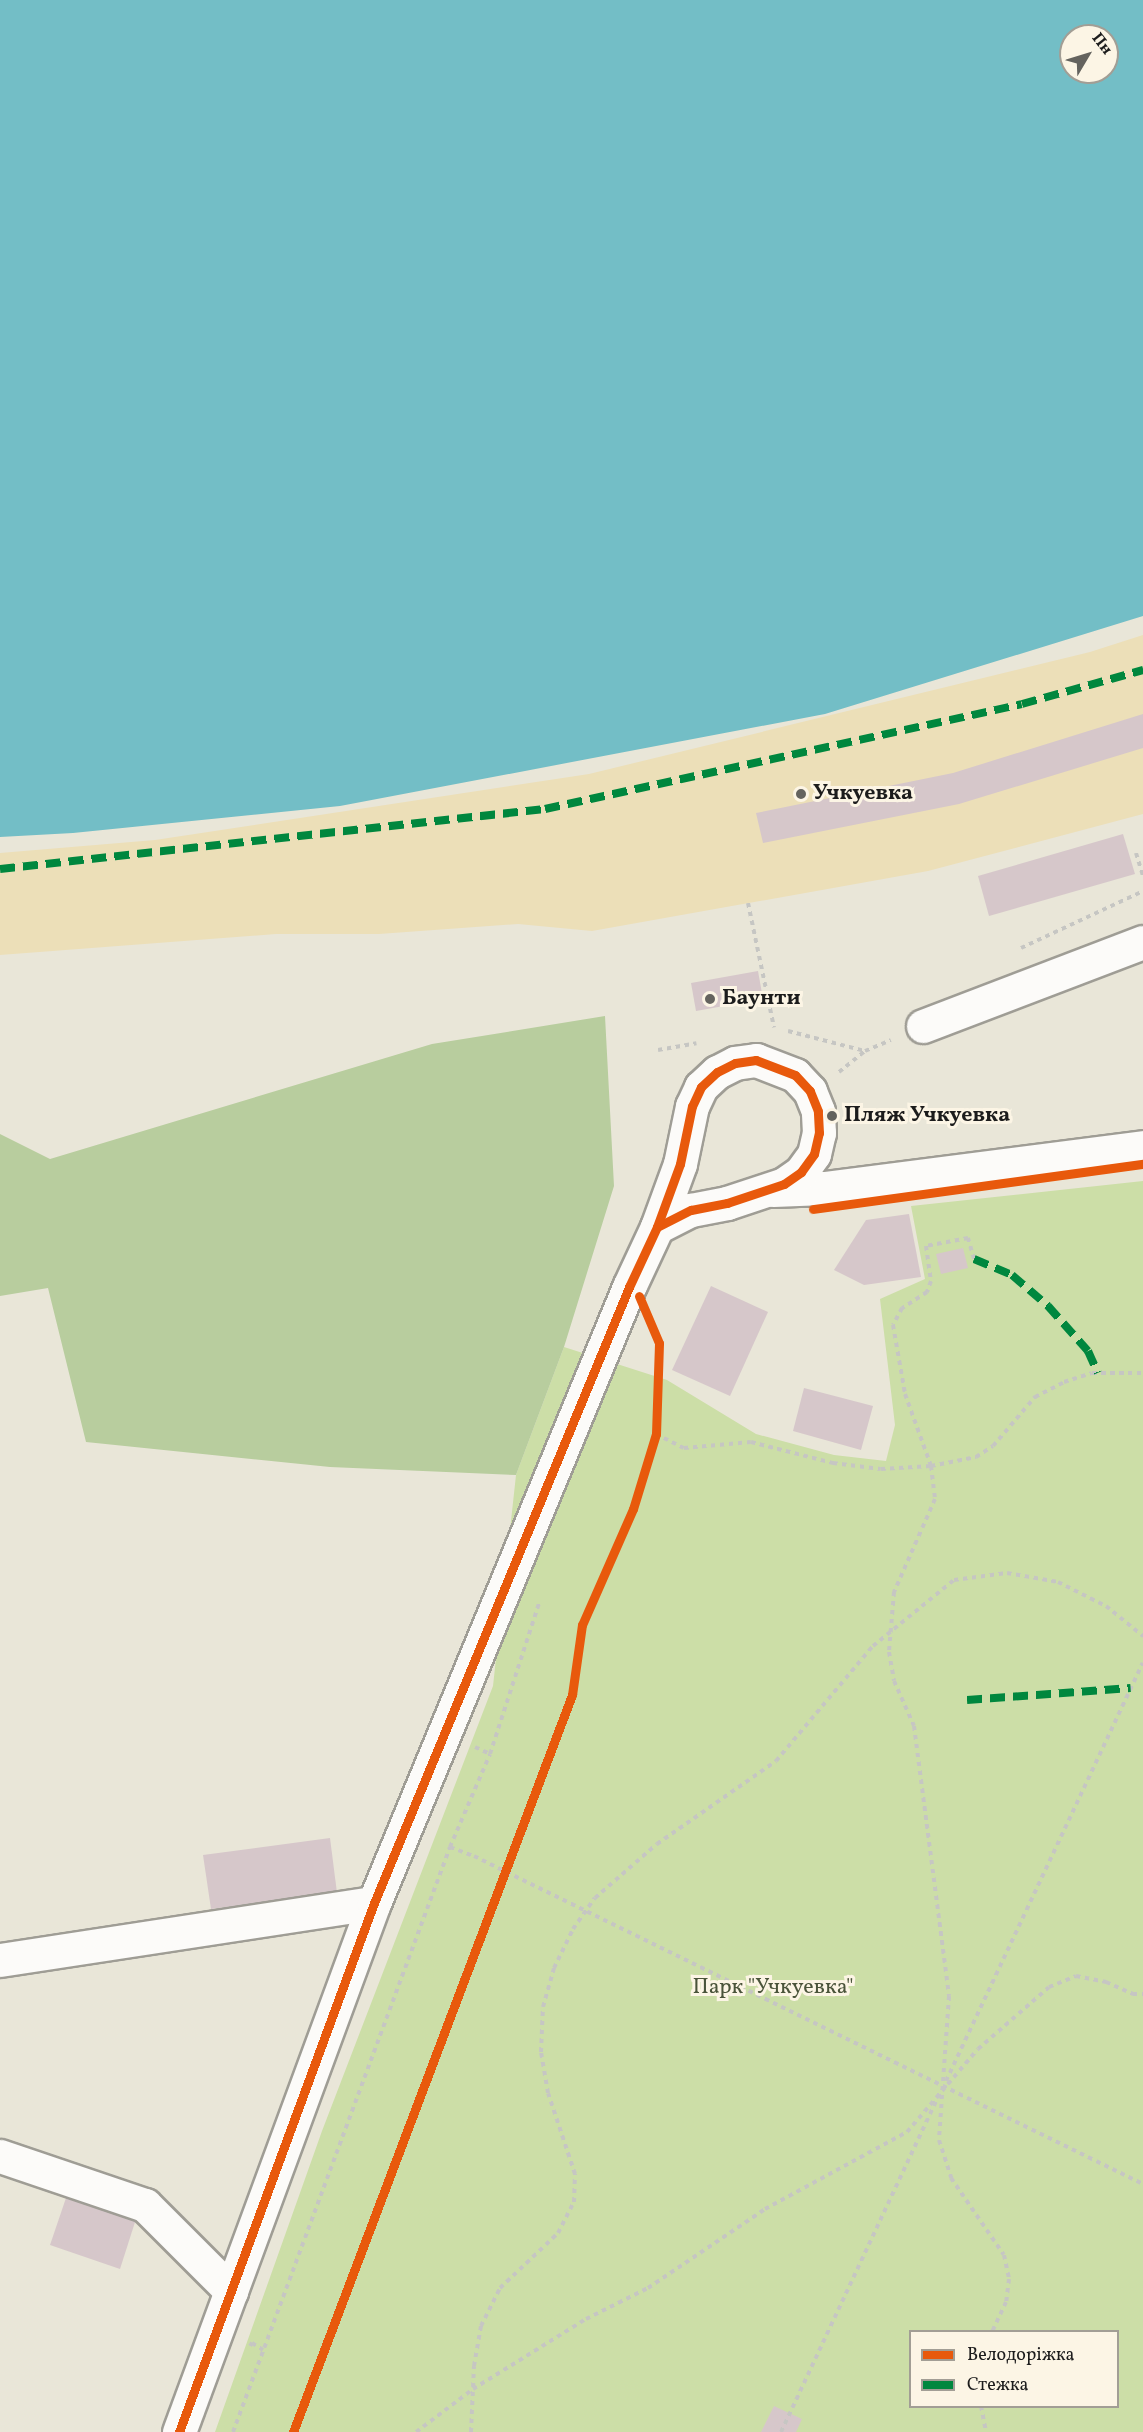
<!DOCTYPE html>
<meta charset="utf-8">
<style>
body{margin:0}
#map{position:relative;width:1143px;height:2432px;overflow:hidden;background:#e9e6d8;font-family:Vollkorn,serif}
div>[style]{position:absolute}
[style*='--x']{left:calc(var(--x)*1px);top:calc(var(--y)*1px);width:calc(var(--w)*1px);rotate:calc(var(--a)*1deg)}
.green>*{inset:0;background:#ccdea7}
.forest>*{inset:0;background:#b8cd9e}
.sand>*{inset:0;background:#ecdfb8}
.water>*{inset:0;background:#73bec6}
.building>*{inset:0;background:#d6c7ca}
.path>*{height:4px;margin-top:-2px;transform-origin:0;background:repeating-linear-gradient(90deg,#c6c6c3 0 4.5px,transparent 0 9px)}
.roads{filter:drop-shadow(2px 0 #9f9d95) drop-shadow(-2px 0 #9f9d95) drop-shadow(0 2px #9f9d95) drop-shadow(0 -2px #9f9d95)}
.minor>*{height:33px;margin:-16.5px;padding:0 16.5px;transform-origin:16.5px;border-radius:16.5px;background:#fcfbf9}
.quiet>*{height:8px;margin-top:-4px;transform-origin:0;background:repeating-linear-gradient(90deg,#00873e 0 15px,transparent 0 23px)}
.cycleway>*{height:9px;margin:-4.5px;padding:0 4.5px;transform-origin:4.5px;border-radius:4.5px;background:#e8590c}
.dots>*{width:16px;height:16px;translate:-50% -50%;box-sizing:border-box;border:3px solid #fcf5e5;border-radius:50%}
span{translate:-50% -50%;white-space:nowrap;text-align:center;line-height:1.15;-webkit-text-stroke:6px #fcf5e5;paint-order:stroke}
.poi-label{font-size:22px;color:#1c1c1c;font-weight:700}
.left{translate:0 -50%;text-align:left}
.park-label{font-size:22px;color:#4a543a}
.legend{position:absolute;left:909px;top:2330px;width:210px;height:78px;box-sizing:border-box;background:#fcf5e5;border:2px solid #a29e95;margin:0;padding:8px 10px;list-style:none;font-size:18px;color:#1c1c1c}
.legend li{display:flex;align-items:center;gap:12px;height:30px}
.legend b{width:30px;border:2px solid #a29e95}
.north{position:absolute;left:1059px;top:24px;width:60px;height:60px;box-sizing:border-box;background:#fcf5e5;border:2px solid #a29e95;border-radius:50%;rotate:52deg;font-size:16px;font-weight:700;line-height:24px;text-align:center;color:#1c1c1c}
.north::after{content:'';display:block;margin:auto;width:21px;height:27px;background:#64635e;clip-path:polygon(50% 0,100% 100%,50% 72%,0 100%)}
</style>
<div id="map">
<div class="green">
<i style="clip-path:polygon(evenodd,1143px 1181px,1143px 2432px,215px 2432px,322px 2131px,493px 1686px,516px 1475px,564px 1347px,667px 1380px,756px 1434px,834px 1455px,886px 1461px,895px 1425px,880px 1299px,925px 1279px,911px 1206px,1143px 1181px,910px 2332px,1118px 2332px,1118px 2406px,910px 2406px,910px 2332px)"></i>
</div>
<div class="forest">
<i style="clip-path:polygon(605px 1016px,614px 1186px,564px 1347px,516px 1475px,330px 1467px,86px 1442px,48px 1288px,0 1296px,0 1134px,50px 1159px,432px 1044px)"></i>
</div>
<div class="sand">
<i style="clip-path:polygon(1143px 635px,1143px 814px,928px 871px,592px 931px,518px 924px,379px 934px,276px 934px,0 955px,0 853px,155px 840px,589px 774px,1090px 652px)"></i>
</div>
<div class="water">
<i style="clip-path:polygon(evenodd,0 0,1143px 0,1143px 616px,825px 714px,340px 806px,73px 833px,0 837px,0 0,1071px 36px,1107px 36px,1107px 72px,1071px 72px,1071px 36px)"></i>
</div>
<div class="building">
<i style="clip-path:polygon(1143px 714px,1143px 748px,959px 804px,763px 843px,756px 813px,953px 773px)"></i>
<i style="clip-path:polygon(1123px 834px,1135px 874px,989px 916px,978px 876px)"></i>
<i style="clip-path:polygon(758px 971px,763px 999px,696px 1011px,691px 983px)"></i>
<i style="clip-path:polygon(909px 1214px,921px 1277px,864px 1285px,834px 1270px,866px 1220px)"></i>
<i style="clip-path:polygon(963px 1248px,968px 1268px,941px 1274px,936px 1254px)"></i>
<i style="clip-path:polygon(711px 1286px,768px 1312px,730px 1396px,672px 1370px)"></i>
<i style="clip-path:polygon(804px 1388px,873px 1406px,861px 1450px,793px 1431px)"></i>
<i style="clip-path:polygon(330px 1838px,337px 1893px,211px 1909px,203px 1855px)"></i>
<i style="clip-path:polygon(67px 2195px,136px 2219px,120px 2269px,50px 2245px)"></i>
<i style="clip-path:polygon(774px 2406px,802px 2419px,796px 2432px,761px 2432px)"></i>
</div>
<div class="path">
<i style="--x:1136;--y:853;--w:24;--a:73"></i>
<i style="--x:748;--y:903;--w:127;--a:78.2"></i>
<i style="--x:1021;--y:948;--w:135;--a:-25"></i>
<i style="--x:788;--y:1031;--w:80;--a:14.6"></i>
<i style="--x:658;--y:1050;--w:39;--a:-10"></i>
<i style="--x:839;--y:1072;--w:33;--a:-39"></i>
<i style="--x:865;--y:1051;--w:28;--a:-23"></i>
<i style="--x:974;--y:1259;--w:22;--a:-106"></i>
<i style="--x:968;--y:1238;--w:43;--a:169.2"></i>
<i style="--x:926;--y:1246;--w:35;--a:82"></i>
<i style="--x:931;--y:1281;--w:12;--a:110"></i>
<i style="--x:927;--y:1292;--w:30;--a:147"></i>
<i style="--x:902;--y:1308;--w:19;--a:118"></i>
<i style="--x:893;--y:1325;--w:70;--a:80.1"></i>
<i style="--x:905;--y:1394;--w:77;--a:70.1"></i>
<i style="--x:931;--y:1466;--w:33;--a:83"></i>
<i style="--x:935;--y:1499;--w:102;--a:113.8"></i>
<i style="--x:894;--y:1592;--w:60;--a:94.8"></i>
<i style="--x:889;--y:1652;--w:29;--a:80"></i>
<i style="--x:894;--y:1681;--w:49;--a:66"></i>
<i style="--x:914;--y:1726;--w:272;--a:82.6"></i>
<i style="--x:949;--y:1996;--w:144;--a:94"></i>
<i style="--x:939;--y:2140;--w:40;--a:72"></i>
<i style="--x:951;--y:2178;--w:93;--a:55.5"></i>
<i style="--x:1004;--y:2255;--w:25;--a:78"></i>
<i style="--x:1009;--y:2279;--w:23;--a:97"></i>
<i style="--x:1006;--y:2302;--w:33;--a:115"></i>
<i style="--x:656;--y:1434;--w:31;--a:27"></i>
<i style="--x:684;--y:1448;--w:67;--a:-5.1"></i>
<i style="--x:751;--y:1442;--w:85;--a:14.4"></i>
<i style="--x:833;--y:1463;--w:48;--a:7.1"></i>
<i style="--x:881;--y:1469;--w:50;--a:-3.4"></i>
<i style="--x:931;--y:1466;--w:46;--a:-11.3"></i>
<i style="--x:976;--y:1457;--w:20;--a:-33"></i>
<i style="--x:993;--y:1446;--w:65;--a:-49.4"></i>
<i style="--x:1035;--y:1397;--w:33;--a:-27"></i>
<i style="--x:1064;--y:1382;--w:29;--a:-18"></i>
<i style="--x:1092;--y:1373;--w:51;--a:0"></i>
<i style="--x:475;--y:1747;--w:17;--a:25"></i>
<i style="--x:450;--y:1847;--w:26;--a:21"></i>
<i style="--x:474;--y:1856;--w:745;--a:26.12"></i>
<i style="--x:946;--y:2081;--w:462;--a:-64.8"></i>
<i style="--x:250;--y:2346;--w:4;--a:-56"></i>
<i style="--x:252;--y:2343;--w:13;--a:32"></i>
<i style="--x:981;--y:2406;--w:26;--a:79"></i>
<i style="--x:233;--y:2432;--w:624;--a:-69.65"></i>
<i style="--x:450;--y:1847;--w:101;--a:-66.7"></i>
<i style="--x:490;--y:1754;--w:159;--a:-72"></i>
<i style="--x:416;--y:2432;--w:71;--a:-37"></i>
<i style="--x:473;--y:2389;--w:133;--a:-31.8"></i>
<i style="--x:586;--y:2319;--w:69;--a:-26.6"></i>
<i style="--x:648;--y:2288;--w:141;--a:-34"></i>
<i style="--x:765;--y:2209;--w:162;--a:-28.5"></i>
<i style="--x:907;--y:2132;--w:109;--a:-49.5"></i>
<i style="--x:978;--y:2049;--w:94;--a:-41.1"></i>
<i style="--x:1049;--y:1987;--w:29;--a:-22"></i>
<i style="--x:1076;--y:1976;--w:31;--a:11"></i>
<i style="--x:1106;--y:1982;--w:30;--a:24"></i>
<i style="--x:1133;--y:1994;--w:10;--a:0"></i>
<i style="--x:471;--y:2432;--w:66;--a:-87.4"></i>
<i style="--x:474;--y:2366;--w:41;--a:-80.1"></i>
<i style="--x:481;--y:2326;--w:42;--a:-63.4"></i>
<i style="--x:500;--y:2288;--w:80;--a:-43.5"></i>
<i style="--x:558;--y:2233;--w:35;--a:-63"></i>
<i style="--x:574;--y:2202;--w:28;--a:-88"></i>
<i style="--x:575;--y:2174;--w:85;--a:-108.4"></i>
<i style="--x:548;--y:2093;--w:42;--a:-99.7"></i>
<i style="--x:541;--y:2052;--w:45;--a:-87.5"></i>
<i style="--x:543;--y:2007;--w:41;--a:-74.2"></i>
<i style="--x:554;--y:1968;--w:43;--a:-64"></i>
<i style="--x:573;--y:1929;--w:38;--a:-55"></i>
<i style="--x:595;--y:1898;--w:82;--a:-41.1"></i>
<i style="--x:657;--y:1844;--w:145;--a:-34.9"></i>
<i style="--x:776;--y:1761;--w:150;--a:-49.9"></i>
<i style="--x:873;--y:1646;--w:104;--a:-39.2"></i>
<i style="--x:954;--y:1580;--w:53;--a:-7.5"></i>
<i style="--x:1007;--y:1573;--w:52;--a:10"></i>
<i style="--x:1058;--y:1582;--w:54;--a:26.6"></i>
<i style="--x:1106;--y:1606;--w:48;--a:39"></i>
<i style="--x:781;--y:2432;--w:374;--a:-64.9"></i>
</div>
<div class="roads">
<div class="minor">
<i style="--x:923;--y:1026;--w:235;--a:-20.9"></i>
<i style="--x:773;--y:1190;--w:51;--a:-2.2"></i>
<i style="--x:824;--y:1188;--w:322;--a:-7.3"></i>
<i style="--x:0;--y:1960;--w:378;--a:-8.7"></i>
<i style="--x:0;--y:2156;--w:153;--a:18.7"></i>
<i style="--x:145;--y:2205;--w:122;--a:45"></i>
<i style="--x:179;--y:2432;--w:564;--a:-69.77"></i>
<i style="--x:374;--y:1903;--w:667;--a:-67.51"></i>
<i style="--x:629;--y:1287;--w:66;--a:-65"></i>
<i style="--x:657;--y:1227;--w:38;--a:-27"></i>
<i style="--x:691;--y:1210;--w:37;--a:-11"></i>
<i style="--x:727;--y:1203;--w:60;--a:-18.4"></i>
<i style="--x:784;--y:1184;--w:21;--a:-35"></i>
<i style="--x:801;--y:1172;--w:22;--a:-54"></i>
<i style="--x:814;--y:1154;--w:22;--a:-77"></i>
<i style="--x:819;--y:1133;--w:22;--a:-93"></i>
<i style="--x:818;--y:1111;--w:22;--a:-112"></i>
<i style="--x:810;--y:1091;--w:22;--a:-133"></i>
<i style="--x:795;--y:1075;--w:42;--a:-159"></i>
<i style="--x:756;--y:1060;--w:21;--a:172"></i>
<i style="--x:735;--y:1063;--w:20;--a:153"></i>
<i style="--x:717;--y:1072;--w:22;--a:137"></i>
<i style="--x:701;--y:1087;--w:21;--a:115"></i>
<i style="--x:692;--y:1106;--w:59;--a:101.7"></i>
<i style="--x:680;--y:1164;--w:67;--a:110.1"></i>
</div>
</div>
<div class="quiet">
<i style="--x:0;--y:869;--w:548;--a:-6.28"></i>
<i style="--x:545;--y:809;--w:488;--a:-12.4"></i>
<i style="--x:1022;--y:704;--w:126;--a:-15.7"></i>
<i style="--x:974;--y:1259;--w:41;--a:22.8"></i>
<i style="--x:1012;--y:1275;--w:48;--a:40.7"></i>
<i style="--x:1048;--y:1306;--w:60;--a:48.4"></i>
<i style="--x:1088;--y:1351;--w:24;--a:66"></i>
<i style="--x:967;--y:1700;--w:164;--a:-4.2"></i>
</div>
<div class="cycleway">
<i style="--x:813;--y:1209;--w:333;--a:-7.8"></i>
<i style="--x:179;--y:2432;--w:564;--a:-69.77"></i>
<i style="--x:374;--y:1903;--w:667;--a:-67.51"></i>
<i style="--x:629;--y:1287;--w:66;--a:-65"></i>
<i style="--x:657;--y:1227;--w:38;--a:-27"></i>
<i style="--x:691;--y:1210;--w:37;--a:-11"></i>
<i style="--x:727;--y:1203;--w:60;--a:-18.4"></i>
<i style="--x:784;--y:1184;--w:21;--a:-35"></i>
<i style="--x:801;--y:1172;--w:22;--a:-54"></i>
<i style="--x:814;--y:1154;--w:22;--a:-77"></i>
<i style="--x:819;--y:1133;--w:22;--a:-93"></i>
<i style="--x:818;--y:1111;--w:22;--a:-112"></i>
<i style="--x:810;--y:1091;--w:22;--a:-133"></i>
<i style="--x:795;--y:1075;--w:42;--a:-159"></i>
<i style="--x:756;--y:1060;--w:21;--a:172"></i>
<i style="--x:735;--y:1063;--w:20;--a:153"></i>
<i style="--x:717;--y:1072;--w:22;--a:137"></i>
<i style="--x:701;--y:1087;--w:21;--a:115"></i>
<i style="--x:692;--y:1106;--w:59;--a:101.7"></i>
<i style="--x:680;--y:1164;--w:67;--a:110.1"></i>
<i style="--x:293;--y:2432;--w:788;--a:-69.27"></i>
<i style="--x:572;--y:1695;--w:71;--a:-81.9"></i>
<i style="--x:582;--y:1625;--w:127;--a:-66.3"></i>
<i style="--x:633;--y:1509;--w:78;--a:-73"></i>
<i style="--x:656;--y:1434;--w:91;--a:-88.1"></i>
<i style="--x:659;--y:1343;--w:51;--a:-113.1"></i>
</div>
<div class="dots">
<i style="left:801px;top:794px;background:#64635e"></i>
<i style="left:710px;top:999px;background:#64635e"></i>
<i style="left:832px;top:1116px;background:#64635e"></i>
</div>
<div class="poi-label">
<span class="left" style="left:813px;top:794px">Учкуевка</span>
<span class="left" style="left:722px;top:999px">Баунти</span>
<span class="left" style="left:844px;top:1116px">Пляж Учкуевка</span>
</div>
<div class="park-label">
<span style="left:773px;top:1988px">Парк "Учкуевка"</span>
</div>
<ul class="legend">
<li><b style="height:8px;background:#e8590c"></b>Велодоріжка</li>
<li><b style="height:8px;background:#00873e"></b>Стежка</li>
</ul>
<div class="north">Пн</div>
</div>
